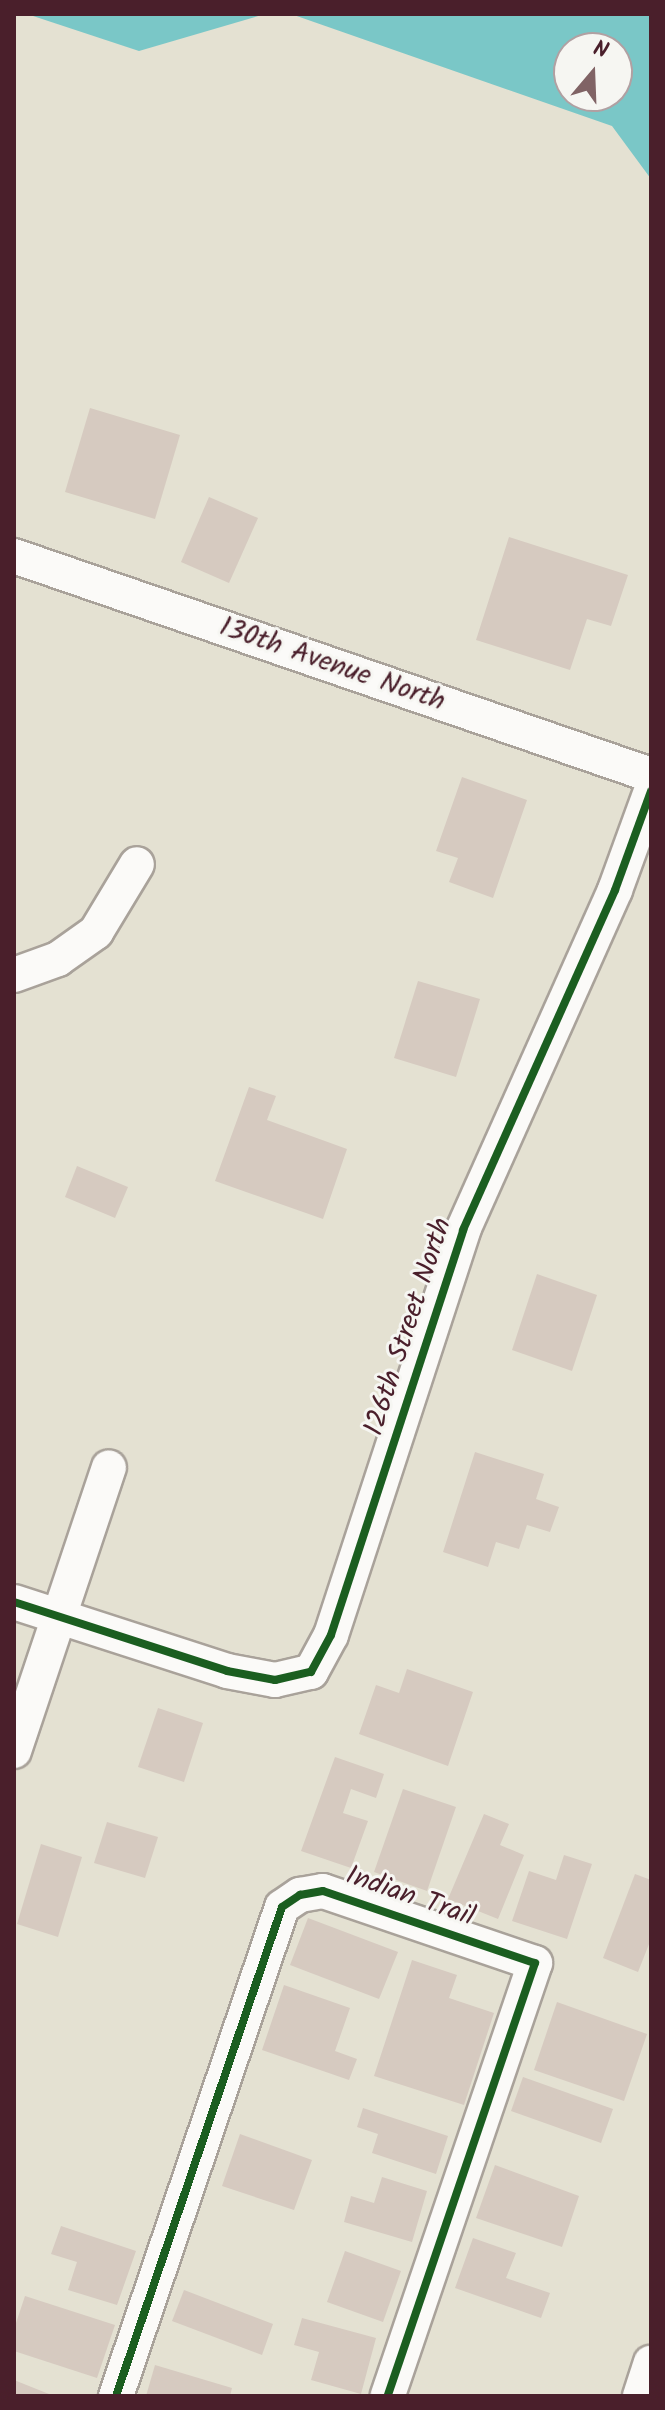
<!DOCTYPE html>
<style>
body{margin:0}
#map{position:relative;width:665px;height:2410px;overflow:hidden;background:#e4e1d2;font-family:Kalam,sans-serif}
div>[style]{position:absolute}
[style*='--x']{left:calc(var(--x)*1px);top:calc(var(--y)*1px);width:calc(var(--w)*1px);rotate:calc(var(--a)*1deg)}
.water>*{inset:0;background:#7ac7c7}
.building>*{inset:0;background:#d6cac0}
.roads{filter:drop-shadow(2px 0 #a9a29a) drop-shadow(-2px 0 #a9a29a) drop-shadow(0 2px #a9a29a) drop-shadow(0 -2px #a9a29a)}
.minor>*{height:34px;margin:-17px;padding:0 17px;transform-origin:17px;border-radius:17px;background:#fbfaf8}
.cycleway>*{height:8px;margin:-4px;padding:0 4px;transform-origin:4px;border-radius:4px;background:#1b5e20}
span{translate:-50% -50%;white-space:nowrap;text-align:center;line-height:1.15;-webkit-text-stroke:6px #f6f6f2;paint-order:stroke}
.street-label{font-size:28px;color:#4a1f2b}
.frame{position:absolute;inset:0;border:16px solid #4a1f2b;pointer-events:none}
.north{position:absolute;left:553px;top:32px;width:80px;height:80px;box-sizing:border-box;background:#f6f6f2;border:2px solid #b1a0a2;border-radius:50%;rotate:19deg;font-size:22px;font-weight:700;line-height:32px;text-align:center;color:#4a1f2b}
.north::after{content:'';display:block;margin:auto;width:28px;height:36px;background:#806365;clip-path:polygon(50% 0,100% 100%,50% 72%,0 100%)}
</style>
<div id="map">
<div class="water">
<i style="clip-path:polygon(27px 14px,265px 14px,139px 51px)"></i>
<i style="clip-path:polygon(evenodd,291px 14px,651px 14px,651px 179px,612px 126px,291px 14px,569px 48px,617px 48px,617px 96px,569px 96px,569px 48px)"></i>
</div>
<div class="building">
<i style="clip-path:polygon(90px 408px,180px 435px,155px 519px,65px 492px)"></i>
<i style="clip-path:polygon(209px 497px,258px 518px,229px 583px,181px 562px)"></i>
<i style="clip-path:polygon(509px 537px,628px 575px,611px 626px,587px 619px,570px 670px,476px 640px)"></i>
<i style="clip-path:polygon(462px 777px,527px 800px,493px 898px,449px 882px,458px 858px,436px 851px)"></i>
<i style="clip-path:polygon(418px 981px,480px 999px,456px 1077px,394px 1058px)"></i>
<i style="clip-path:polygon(249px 1087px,276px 1096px,267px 1120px,347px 1149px,323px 1219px,215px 1181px)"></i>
<i style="clip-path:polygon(77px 1166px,128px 1187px,115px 1218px,65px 1197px)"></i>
<i style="clip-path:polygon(537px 1274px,597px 1295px,572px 1371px,512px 1350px)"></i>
<i style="clip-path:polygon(475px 1452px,544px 1474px,536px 1499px,559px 1507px,550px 1532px,527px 1525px,519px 1549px,496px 1542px,488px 1567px,443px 1552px)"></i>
<i style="clip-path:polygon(407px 1669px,473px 1692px,448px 1766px,359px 1734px,376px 1685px,399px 1693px)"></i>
<i style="clip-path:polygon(158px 1708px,203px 1723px,184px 1782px,138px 1767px)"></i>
<i style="clip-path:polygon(335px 1757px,384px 1774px,376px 1798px,351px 1789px,343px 1813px,368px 1821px,351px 1868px,301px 1851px)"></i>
<i style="clip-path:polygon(403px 1789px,456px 1807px,427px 1891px,374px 1872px)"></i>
<i style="clip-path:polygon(484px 1814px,509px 1824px,500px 1845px,524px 1855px,498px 1919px,448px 1899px)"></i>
<i style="clip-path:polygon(107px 1822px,158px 1837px,145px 1878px,94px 1863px)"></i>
<i style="clip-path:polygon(41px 1844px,82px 1857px,58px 1937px,17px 1924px)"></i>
<i style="clip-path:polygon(564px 1855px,592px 1864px,567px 1939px,512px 1921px,529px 1871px,556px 1880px)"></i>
<i style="clip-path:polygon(635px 1874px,651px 1880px,651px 1939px,638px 1972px,603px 1958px)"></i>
<i style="clip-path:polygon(308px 1918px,398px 1952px,379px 1999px,290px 1965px)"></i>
<i style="clip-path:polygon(412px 1960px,457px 1975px,449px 1998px,494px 2013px,464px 2105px,374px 2076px)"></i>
<i style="clip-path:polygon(284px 1985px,350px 2008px,335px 2051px,357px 2059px,349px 2080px,262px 2050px)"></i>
<i style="clip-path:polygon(557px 2002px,647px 2034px,624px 2101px,534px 2070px)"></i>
<i style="clip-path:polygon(523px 2077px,613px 2109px,601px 2143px,511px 2111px)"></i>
<i style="clip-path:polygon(363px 2108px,448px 2136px,436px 2174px,372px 2153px,378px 2134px,357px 2127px)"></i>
<i style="clip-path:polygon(240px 2134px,312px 2160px,294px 2210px,222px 2186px)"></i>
<i style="clip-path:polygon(495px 2165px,579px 2196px,562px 2247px,476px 2218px)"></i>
<i style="clip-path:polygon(382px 2177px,427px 2191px,412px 2242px,344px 2222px,351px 2196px,374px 2203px)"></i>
<i style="clip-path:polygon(61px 2226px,136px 2251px,117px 2305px,68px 2290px,77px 2262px,51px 2254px)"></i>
<i style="clip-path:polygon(473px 2238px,516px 2253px,506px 2278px,550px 2293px,541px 2318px,455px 2288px)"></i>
<i style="clip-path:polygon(345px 2251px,401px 2271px,383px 2322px,327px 2302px)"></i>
<i style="clip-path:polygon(184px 2290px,273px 2324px,262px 2355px,172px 2321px)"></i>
<i style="clip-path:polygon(25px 2296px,115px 2325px,97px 2378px,14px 2351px,14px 2329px)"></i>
<i style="clip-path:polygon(302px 2318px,376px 2338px,361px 2394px,311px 2380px,319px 2352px,294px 2345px)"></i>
<i style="clip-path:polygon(155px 2365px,232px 2388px,230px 2396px,146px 2396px)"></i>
<i style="clip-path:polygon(14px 2380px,54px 2396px,14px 2396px)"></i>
</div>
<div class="roads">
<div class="minor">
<i style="--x:14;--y:556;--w:674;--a:18.97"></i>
<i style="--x:14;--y:975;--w:47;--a:-20"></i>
<i style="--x:58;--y:959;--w:47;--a:-35.4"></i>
<i style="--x:96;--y:932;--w:79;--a:-58.9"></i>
<i style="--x:14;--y:1602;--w:224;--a:17.9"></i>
<i style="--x:227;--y:1671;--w:49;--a:10.6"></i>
<i style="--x:275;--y:1680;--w:37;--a:-13"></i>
<i style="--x:311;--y:1672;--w:42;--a:-61.6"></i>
<i style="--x:331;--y:1635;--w:426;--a:-71.9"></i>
<i style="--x:463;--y:1230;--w:372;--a:-65.9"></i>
<i style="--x:615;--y:890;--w:105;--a:-70"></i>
<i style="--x:14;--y:1751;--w:299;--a:-71.5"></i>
<i style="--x:116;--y:2396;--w:516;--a:-71.25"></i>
<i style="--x:282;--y:1907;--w:22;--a:-34"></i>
<i style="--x:300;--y:1895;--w:23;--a:-10"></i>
<i style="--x:323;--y:1891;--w:224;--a:18.8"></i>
<i style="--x:535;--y:1963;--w:457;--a:108.8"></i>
<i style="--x:640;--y:2396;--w:35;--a:-72"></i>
</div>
</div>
<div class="cycleway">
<i style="--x:14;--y:1602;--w:224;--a:17.9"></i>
<i style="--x:227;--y:1671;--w:49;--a:10.6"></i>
<i style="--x:275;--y:1680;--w:37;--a:-13"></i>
<i style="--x:311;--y:1672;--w:42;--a:-61.6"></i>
<i style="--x:331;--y:1635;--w:426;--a:-71.9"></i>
<i style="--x:463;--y:1230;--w:372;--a:-65.9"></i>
<i style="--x:615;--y:890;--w:105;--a:-70"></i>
<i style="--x:116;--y:2396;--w:516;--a:-71.25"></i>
<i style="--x:282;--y:1907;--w:22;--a:-34"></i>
<i style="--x:300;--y:1895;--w:23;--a:-10"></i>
<i style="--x:323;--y:1891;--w:224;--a:18.8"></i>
<i style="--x:535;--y:1963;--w:457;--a:108.8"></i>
</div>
<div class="street-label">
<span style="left:332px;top:665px;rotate:19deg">130th Avenue North</span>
<span style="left:409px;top:1327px;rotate:-72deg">126th Street North</span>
<span style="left:410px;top:1897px;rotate:19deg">Indian Trail</span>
</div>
<div class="frame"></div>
<div class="north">N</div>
</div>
